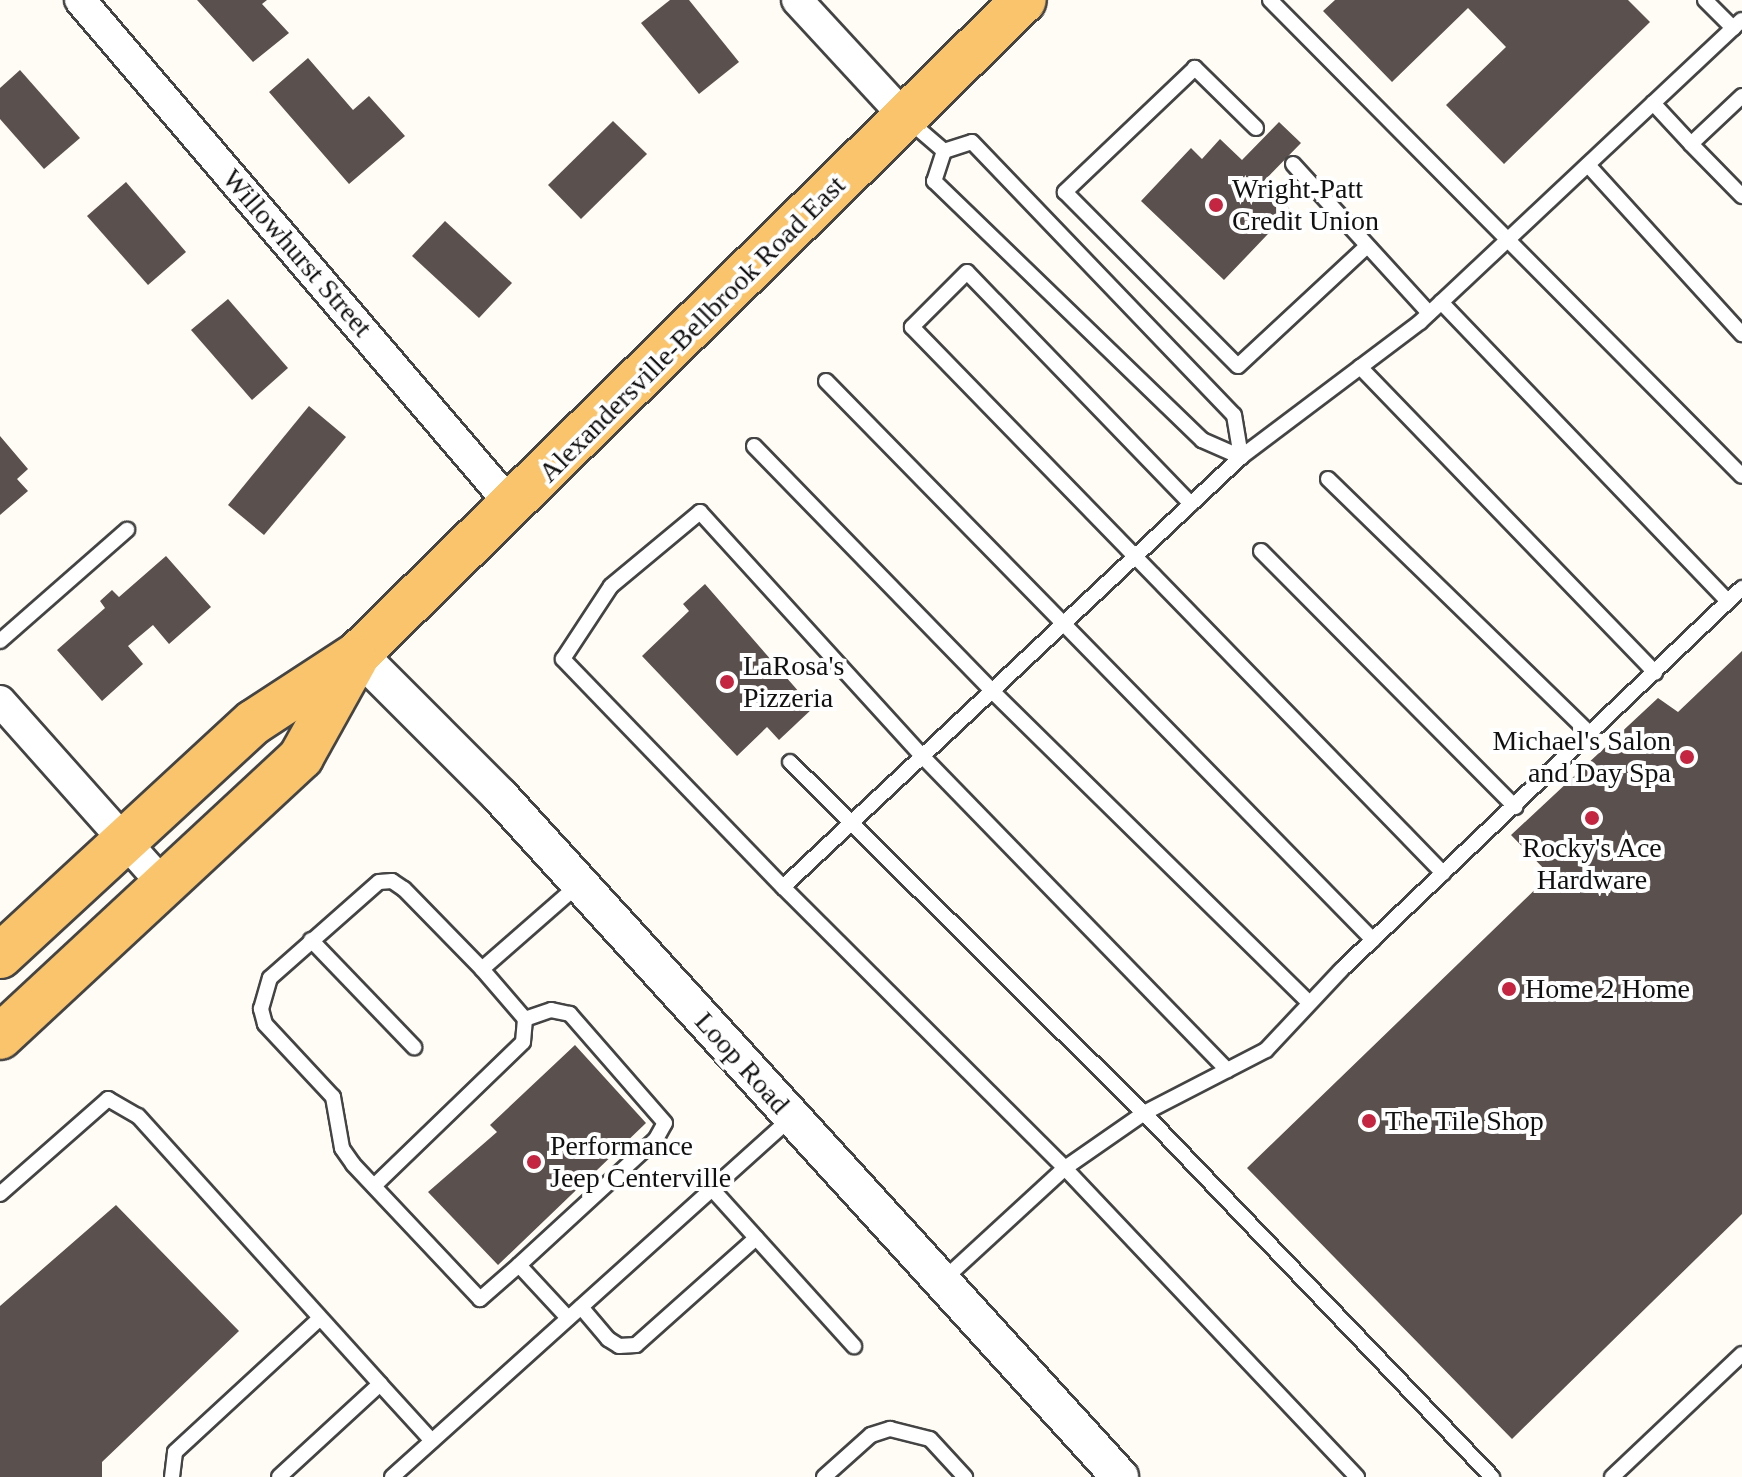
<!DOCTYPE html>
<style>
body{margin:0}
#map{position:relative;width:1742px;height:1477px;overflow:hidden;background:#fffcf5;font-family:Georgia,serif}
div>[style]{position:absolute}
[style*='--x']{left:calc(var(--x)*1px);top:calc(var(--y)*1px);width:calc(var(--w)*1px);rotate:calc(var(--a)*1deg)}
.building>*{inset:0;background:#5a504d}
.roads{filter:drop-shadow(2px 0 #444) drop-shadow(-2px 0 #444) drop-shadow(0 2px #444) drop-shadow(0 -2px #444)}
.service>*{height:14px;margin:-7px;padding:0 7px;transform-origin:7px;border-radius:7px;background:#fff}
.minor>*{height:30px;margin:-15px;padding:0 15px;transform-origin:15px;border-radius:15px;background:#fff}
.tertiary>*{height:36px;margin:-18px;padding:0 18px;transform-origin:18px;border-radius:18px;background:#fff}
.primary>*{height:44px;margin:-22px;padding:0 22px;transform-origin:22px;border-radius:22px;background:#f9c46b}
.dots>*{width:22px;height:22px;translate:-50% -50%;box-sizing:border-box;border:4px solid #fff;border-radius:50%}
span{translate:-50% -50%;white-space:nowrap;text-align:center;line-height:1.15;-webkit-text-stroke:8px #fff;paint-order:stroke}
.poi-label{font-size:28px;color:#111}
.left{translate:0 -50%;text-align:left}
.right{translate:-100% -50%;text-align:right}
.street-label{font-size:28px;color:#111}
</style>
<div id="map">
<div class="building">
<i style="clip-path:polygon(197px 0,267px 0,262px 4px,289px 33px,253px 62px)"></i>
<i style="clip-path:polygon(670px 0,689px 0,739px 62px,699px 94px,641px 23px)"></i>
<i style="clip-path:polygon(1335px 0,1628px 0,1650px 22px,1504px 164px,1446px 105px,1506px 47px,1468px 8px,1392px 82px,1323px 11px)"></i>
<i style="clip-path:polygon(308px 58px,353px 110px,369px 96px,405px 136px,349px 184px,269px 92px)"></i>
<i style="clip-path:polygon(20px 70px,80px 138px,44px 169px,0 119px,0 88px)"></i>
<i style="clip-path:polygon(613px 121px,647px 154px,581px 219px,548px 185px)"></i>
<i style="clip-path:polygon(1279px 122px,1301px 143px,1262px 183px,1291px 210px,1224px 280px,1141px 201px,1191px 148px,1202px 159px,1220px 139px,1242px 160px)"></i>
<i style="clip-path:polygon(126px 182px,186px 252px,148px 285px,87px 216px)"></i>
<i style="clip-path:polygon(445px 221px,512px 283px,479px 318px,412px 256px)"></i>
<i style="clip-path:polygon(228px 299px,288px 368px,252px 400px,191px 330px)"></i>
<i style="clip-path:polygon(309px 406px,346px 437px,264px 535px,228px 505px)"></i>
<i style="clip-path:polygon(0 436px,28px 469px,17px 479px,28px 491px,0 515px)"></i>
<i style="clip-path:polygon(166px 556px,211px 607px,169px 644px,153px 625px,128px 646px,143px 664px,102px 701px,57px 650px,105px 608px,100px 601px,112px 590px,119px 597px)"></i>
<i style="clip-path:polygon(705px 584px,813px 708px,779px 740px,767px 727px,737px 756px,642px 656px,689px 611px,683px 604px)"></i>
<i style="clip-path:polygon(1742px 651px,1742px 1214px,1512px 1439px,1247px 1168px,1550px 875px,1511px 835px,1658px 698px,1678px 712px)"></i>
<i style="clip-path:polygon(575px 1045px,646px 1123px,498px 1265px,428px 1192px,497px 1132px,490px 1125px)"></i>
<i style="clip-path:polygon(116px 1205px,239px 1331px,102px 1462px,102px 1477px,0 1477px,0 1306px)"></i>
</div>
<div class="roads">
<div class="service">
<i style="--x:1270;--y:0;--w:670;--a:45.24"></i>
<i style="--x:1705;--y:0;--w:40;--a:45"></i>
<i style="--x:1653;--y:103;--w:56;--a:47.2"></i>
<i style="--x:1691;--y:144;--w:70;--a:-43.3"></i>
<i style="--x:908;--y:120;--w:48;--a:40.7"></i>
<i style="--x:1256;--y:128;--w:86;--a:-135.5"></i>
<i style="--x:1195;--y:68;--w:180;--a:136.4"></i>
<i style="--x:1065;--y:192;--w:245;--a:45.2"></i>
<i style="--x:1238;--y:366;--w:176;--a:-42.9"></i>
<i style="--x:1691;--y:144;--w:73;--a:45.6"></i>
<i style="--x:944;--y:151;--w:29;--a:-18"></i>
<i style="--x:972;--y:142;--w:378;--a:46.2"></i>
<i style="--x:1234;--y:415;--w:43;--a:80.5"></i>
<i style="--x:944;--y:151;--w:32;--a:108"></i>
<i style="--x:934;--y:181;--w:373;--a:44"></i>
<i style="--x:1202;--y:440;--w:43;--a:23.6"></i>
<i style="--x:1293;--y:164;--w:202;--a:47.6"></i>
<i style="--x:1588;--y:165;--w:229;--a:47.7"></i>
<i style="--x:1441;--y:302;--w:414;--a:46.2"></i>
<i style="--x:1360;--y:367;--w:425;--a:46"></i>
<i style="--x:826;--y:381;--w:782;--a:45.62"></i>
<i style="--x:754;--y:446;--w:342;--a:45.8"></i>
<i style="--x:992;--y:691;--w:445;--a:44.5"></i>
<i style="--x:1328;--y:479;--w:367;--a:44.2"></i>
<i style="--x:1191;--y:504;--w:322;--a:-134"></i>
<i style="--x:967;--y:272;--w:78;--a:135"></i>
<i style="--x:912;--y:327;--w:762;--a:45.8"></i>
<i style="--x:1261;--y:551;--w:361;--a:45.2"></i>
<i style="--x:0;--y:641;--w:169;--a:-41.2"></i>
<i style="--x:790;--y:762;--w:499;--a:44.8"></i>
<i style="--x:1144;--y:1113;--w:504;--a:46.29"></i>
<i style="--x:783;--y:887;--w:317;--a:-134"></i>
<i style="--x:563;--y:659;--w:87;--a:-56.7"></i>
<i style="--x:611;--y:586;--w:116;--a:-39.7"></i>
<i style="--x:700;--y:512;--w:330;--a:47.7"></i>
<i style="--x:922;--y:756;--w:438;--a:45.8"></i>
<i style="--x:311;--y:940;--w:149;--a:46.1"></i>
<i style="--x:374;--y:1186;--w:207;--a:-44"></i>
<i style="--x:523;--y:1042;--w:23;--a:-85"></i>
<i style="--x:525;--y:1019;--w:66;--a:-130.7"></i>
<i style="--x:712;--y:1189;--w:212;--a:47.9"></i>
<i style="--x:0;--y:1194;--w:144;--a:-41.3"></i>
<i style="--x:108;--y:1099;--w:34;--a:30"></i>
<i style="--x:138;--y:1116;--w:361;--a:47.9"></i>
<i style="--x:380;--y:1384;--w:137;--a:137.4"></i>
<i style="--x:519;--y:1265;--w:186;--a:-42.6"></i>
<i style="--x:656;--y:1139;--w:18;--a:-61"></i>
<i style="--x:665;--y:1123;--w:145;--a:-131.1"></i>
<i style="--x:570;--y:1014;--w:19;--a:-168"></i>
<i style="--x:551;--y:1010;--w:28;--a:161"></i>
<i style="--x:942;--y:1281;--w:167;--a:-42.6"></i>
<i style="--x:1065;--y:1168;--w:96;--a:-34.8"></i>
<i style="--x:1144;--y:1113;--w:137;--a:-27.3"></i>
<i style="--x:1266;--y:1050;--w:110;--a:-46.8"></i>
<i style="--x:1341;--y:970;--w:554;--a:-43.61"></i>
<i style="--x:581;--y:1307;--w:42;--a:49.8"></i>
<i style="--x:608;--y:1339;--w:13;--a:32"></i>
<i style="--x:619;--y:1346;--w:17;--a:-3"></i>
<i style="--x:636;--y:1345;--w:161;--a:-41.7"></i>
<i style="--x:568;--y:1318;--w:72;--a:-132.8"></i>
<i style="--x:519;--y:1265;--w:52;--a:138.9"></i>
<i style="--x:480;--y:1299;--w:185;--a:-133.3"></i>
<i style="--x:353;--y:1164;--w:19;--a:-125"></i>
<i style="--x:342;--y:1148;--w:52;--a:-100"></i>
<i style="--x:333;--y:1097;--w:100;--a:-133"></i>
<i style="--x:265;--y:1024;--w:16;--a:-105"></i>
<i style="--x:261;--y:1009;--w:32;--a:-74"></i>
<i style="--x:270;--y:978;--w:145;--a:-41.4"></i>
<i style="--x:379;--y:882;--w:13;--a:-4"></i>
<i style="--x:392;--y:881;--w:14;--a:34"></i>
<i style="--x:404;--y:889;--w:112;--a:45.7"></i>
<i style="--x:482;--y:969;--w:129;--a:-41.2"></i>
<i style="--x:380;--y:1384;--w:77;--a:47.6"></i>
<i style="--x:172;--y:1477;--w:25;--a:-83"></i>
<i style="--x:175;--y:1452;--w:197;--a:-42.7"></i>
<i style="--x:392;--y:1477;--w:537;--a:-41.98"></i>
<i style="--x:824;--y:1477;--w:63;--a:-41.8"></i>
<i style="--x:871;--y:1435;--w:20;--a:-18"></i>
<i style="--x:890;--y:1429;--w:41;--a:14"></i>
<i style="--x:930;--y:1439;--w:52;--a:47.4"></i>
<i style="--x:1357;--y:1477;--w:425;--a:-133.4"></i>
<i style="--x:1065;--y:1168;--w:398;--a:-135.1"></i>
<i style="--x:783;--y:887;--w:628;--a:-43.19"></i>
<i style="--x:1241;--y:457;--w:224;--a:-37"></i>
<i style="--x:1420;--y:322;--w:441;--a:-43.2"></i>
<i style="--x:1612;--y:1477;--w:179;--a:-43.4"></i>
</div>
<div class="minor">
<i style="--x:80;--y:0;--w:665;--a:49.51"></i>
<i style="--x:797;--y:0;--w:161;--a:47.3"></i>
<i style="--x:0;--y:701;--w:246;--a:48.3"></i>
</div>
<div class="tertiary">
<i style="--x:358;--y:654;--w:201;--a:45"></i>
<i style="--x:500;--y:796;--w:921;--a:47.68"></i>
</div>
<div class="primary">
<i style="--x:0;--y:956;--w:345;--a:-42.7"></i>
<i style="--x:254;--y:722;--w:124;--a:-33.2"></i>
<i style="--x:358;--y:654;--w:933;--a:-44.48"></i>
<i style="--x:0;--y:1037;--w:411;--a:-42.9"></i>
<i style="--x:301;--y:757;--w:111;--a:-60.9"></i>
</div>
</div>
<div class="dots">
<i style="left:1216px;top:205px;background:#c42641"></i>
<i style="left:727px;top:682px;background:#c42641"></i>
<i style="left:1687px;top:757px;background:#c42641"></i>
<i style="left:1592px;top:818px;background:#c42641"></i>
<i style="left:1509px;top:989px;background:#c42641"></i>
<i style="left:1369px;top:1121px;background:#c42641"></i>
<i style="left:534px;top:1162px;background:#c42641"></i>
</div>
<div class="poi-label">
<span class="left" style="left:1232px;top:205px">Wright-Patt<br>Credit Union</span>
<span class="left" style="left:743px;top:682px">LaRosa's<br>Pizzeria</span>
<span class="right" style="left:1671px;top:757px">Michael's Salon<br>and Day Spa</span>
<span style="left:1592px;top:864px">Rocky's Ace<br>Hardware</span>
<span class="left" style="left:1525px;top:989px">Home 2 Home</span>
<span class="left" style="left:1385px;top:1121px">The Tile Shop</span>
<span class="left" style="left:550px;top:1162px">Performance<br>Jeep Centerville</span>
</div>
<div class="street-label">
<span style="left:297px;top:253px;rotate:49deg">Willowhurst Street</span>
<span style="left:692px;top:329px;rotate:-45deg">Alexandersville-Bellbrook Road East</span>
<span style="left:742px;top:1063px;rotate:48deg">Loop Road</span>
</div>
</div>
